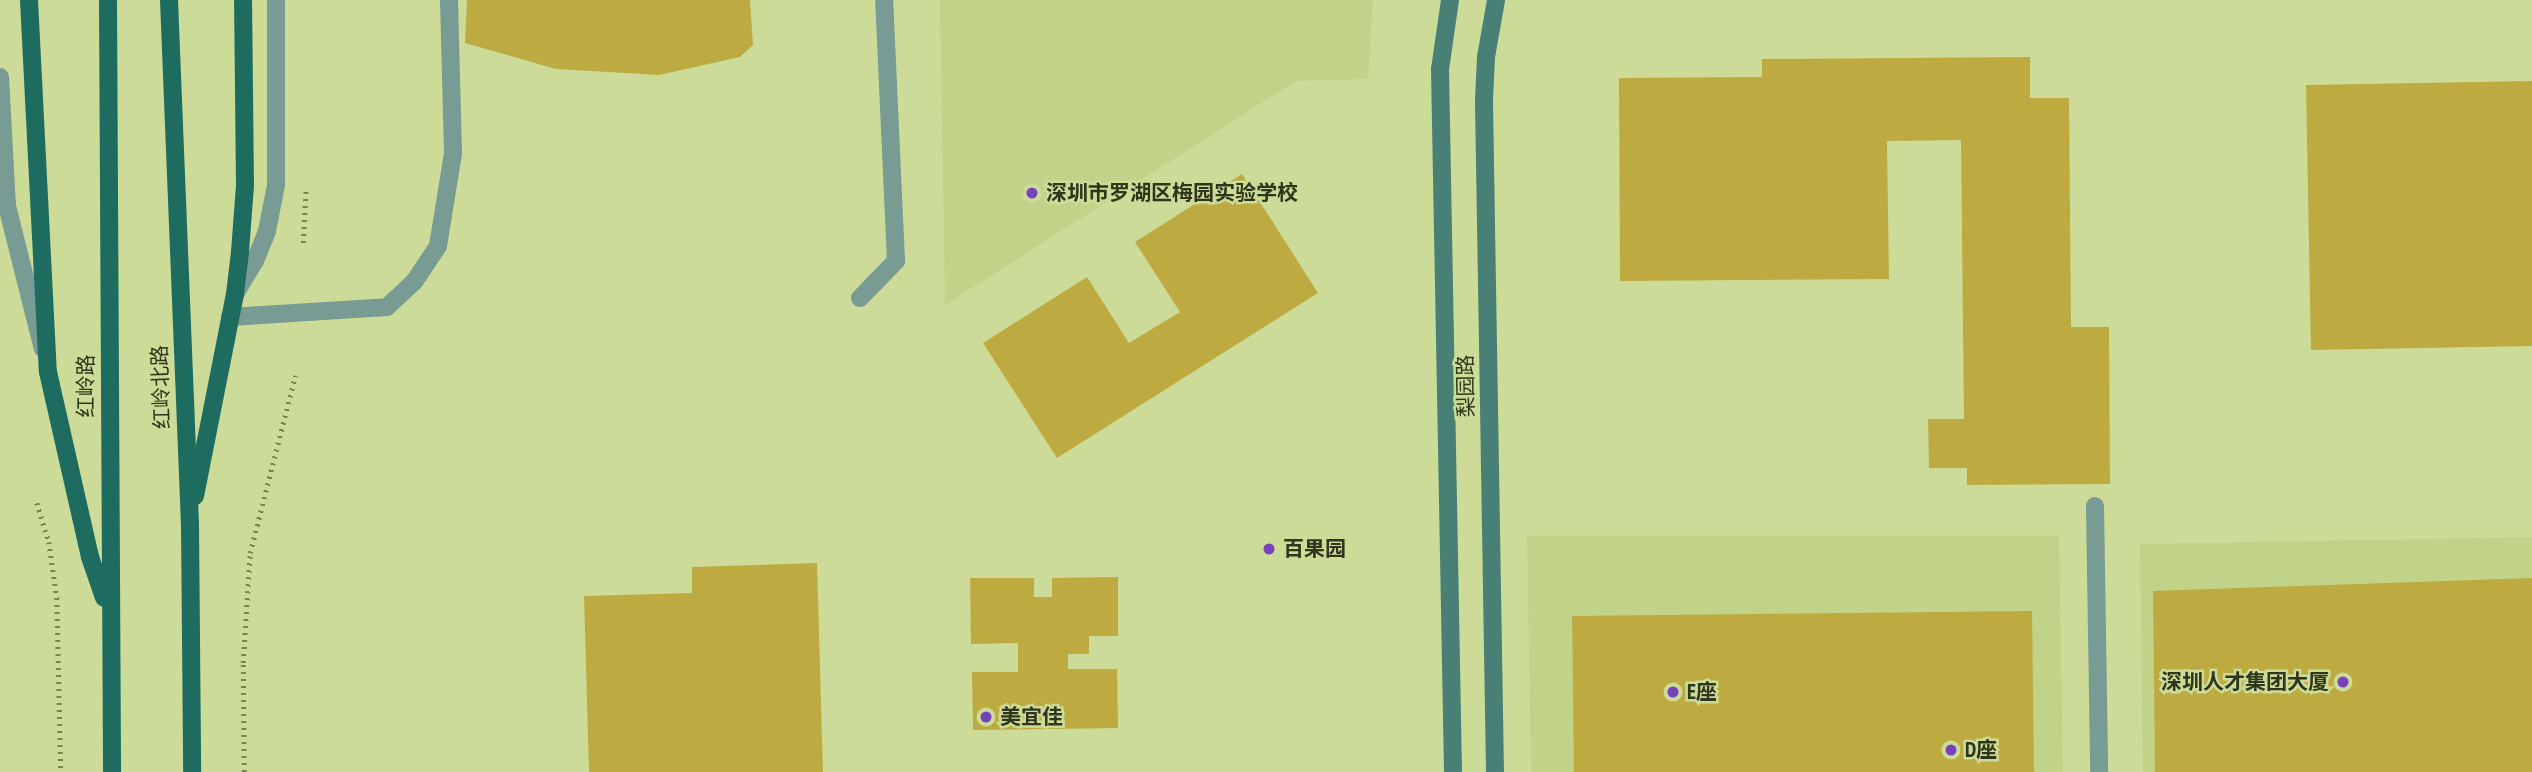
<!DOCTYPE html>
<meta charset="utf-8">
<style>
body{margin:0}
#map{position:relative;width:2532px;height:772px;overflow:hidden;background:#ccdc98;font-family:"PT Sans Narrow","Noto Sans SC",sans-serif}
div>[style]{position:absolute}
[style*='--x']{left:calc(var(--x)*1px);top:calc(var(--y)*1px);width:calc(var(--w)*1px);rotate:calc(var(--a)*1deg)}
.built>*{inset:0;background:#c1d388}
.building>*{inset:0;background:#bdab41}
.path>*{height:4.5px;margin-top:-2.25px;transform-origin:0;background:repeating-linear-gradient(90deg,#788355 0 2px,transparent 0 7px)}
.lane>*{height:18px;margin:-9px;padding:0 9px;transform-origin:9px;border-radius:9px;background:#789b93}
.street>*{height:18px;margin:-9px;padding:0 9px;transform-origin:9px;border-radius:9px;background:#789b93}
.secondary>*{height:18px;margin:-9px;padding:0 9px;transform-origin:9px;border-radius:9px;background:#498075}
.primary>*{height:18px;margin:-9px;padding:0 9px;transform-origin:9px;border-radius:9px;background:#1e6c5f}
.dots>*{width:19px;height:19px;translate:-50% -50%;box-sizing:border-box;border:4px solid #ccdc98;border-radius:50%}
span{translate:-50% -50%;white-space:nowrap;text-align:center;line-height:1.15;-webkit-text-stroke:5px #ccdc98;paint-order:stroke}
.poi-label{font-size:21px;color:#30361b;font-weight:700}
.left{translate:0 -50%;text-align:left}
.right{translate:-100% -50%;text-align:right}
.street-label{font-size:21px;color:#30361b}
</style>
<div id="map">
<div class="built">
<i style="clip-path:polygon(940px 0,1373px 0,1368px 79px,1296px 81px,945px 305px)"></i>
<i style="clip-path:polygon(1527px 536px,2059px 536px,2063px 772px,1531px 772px)"></i>
<i style="clip-path:polygon(2532px 537px,2532px 772px,2143px 772px,2140px 544px)"></i>
</div>
<div class="building">
<i style="clip-path:polygon(467px 0,750px 0,753px 45px,740px 57px,659px 75px,556px 69px,465px 43px)"></i>
<i style="clip-path:polygon(2030px 57px,2030px 98px,2069px 98px,2071px 327px,2109px 327px,2110px 484px,1967px 485px,1967px 468px,1929px 468px,1928px 419px,1964px 419px,1961px 140px,1887px 141px,1889px 279px,1620px 281px,1619px 78px,1762px 77px,1762px 59px)"></i>
<i style="clip-path:polygon(2532px 81px,2532px 346px,2311px 350px,2306px 85px)"></i>
<i style="clip-path:polygon(1242px 174px,1318px 293px,1057px 458px,983px 343px,1087px 277px,1129px 343px,1180px 312px,1135px 242px)"></i>
<i style="clip-path:polygon(817px 563px,823px 772px,589px 772px,584px 596px,692px 593px,692px 567px)"></i>
<i style="clip-path:polygon(1118px 577px,1118px 636px,1089px 636px,1089px 654px,1068px 654px,1068px 669px,1117px 669px,1118px 728px,973px 730px,972px 672px,1018px 672px,1018px 643px,971px 644px,970px 578px,1034px 578px,1034px 597px,1052px 597px,1052px 578px)"></i>
<i style="clip-path:polygon(2532px 578px,2532px 772px,2155px 772px,2153px 591px)"></i>
<i style="clip-path:polygon(2032px 611px,2034px 772px,1574px 772px,1572px 616px)"></i>
</div>
<div class="path">
<i style="--x:303;--y:243;--w:55;--a:-86.9"></i>
<i style="--x:37;--y:503;--w:41;--a:72.9"></i>
<i style="--x:49;--y:542;--w:57;--a:81.9"></i>
<i style="--x:57;--y:598;--w:174;--a:88.7"></i>
<i style="--x:244;--y:772;--w:109;--a:-90.5"></i>
<i style="--x:243;--y:663;--w:110;--a:-86.4"></i>
<i style="--x:250;--y:553;--w:183;--a:-75.7"></i>
</div>
<div class="lane">
<i style="--x:0;--y:77;--w:129;--a:86.9"></i>
<i style="--x:7;--y:206;--w:147;--a:75.9"></i>
<i style="--x:235;--y:294;--w:39;--a:-59"></i>
<i style="--x:255;--y:261;--w:32;--a:-68"></i>
<i style="--x:267;--y:231;--w:47;--a:-78.9"></i>
<i style="--x:276;--y:185;--w:185;--a:-90"></i>
</div>
<div class="street">
<i style="--x:860;--y:298;--w:52;--a:-45.8"></i>
<i style="--x:896;--y:261;--w:261;--a:-92.6"></i>
<i style="--x:230;--y:317;--w:157;--a:-3.6"></i>
<i style="--x:387;--y:307;--w:37;--a:-43"></i>
<i style="--x:414;--y:282;--w:43;--a:-56.3"></i>
<i style="--x:438;--y:246;--w:94;--a:-80.8"></i>
<i style="--x:453;--y:153;--w:153;--a:-91.5"></i>
<i style="--x:2095;--y:506;--w:266;--a:89.1"></i>
</div>
<div class="secondary">
<i style="--x:1450;--y:0;--w:70;--a:98.2"></i>
<i style="--x:1440;--y:69;--w:703;--a:88.94"></i>
<i style="--x:1495;--y:772;--w:672;--a:-90.94"></i>
<i style="--x:1484;--y:100;--w:43;--a:-87.3"></i>
<i style="--x:1486;--y:57;--w:58;--a:-80"></i>
</div>
<div class="primary">
<i style="--x:29;--y:0;--w:372;--a:87.1"></i>
<i style="--x:48;--y:372;--w:190;--a:77.2"></i>
<i style="--x:90;--y:557;--w:43;--a:71.1"></i>
<i style="--x:108;--y:0;--w:772;--a:89.7"></i>
<i style="--x:169;--y:0;--w:524;--a:87.71"></i>
<i style="--x:190;--y:524;--w:248;--a:89.5"></i>
<i style="--x:195;--y:496;--w:206;--a:-78.8"></i>
<i style="--x:235;--y:294;--w:42;--a:-83.2"></i>
<i style="--x:240;--y:252;--w:66;--a:-85.7"></i>
<i style="--x:245;--y:186;--w:186;--a:-90.6"></i>
</div>
<div class="dots">
<i style="left:1032px;top:193px;background:#7542ba"></i>
<i style="left:1269px;top:549px;background:#7542ba"></i>
<i style="left:2343px;top:682px;background:#7542ba"></i>
<i style="left:1673px;top:692px;background:#7542ba"></i>
<i style="left:986px;top:717px;background:#7542ba"></i>
<i style="left:1951px;top:750px;background:#7542ba"></i>
</div>
<div class="poi-label">
<span class="left" style="left:1046px;top:193px">深圳市罗湖区梅园实验学校</span>
<span class="left" style="left:1283px;top:549px">百果园</span>
<span class="right" style="left:2329px;top:682px">深圳人才集团大厦</span>
<span class="left" style="left:1687px;top:692px">E座</span>
<span class="left" style="left:1000px;top:717px">美宜佳</span>
<span class="left" style="left:1965px;top:750px">D座</span>
</div>
<div class="street-label">
<span style="left:86px;top:386px;rotate:-90deg">红岭路</span>
<span style="left:1466px;top:386px;rotate:-91deg">梨园路</span>
<span style="left:161px;top:387px;rotate:-92deg">红岭北路</span>
</div>
</div>
